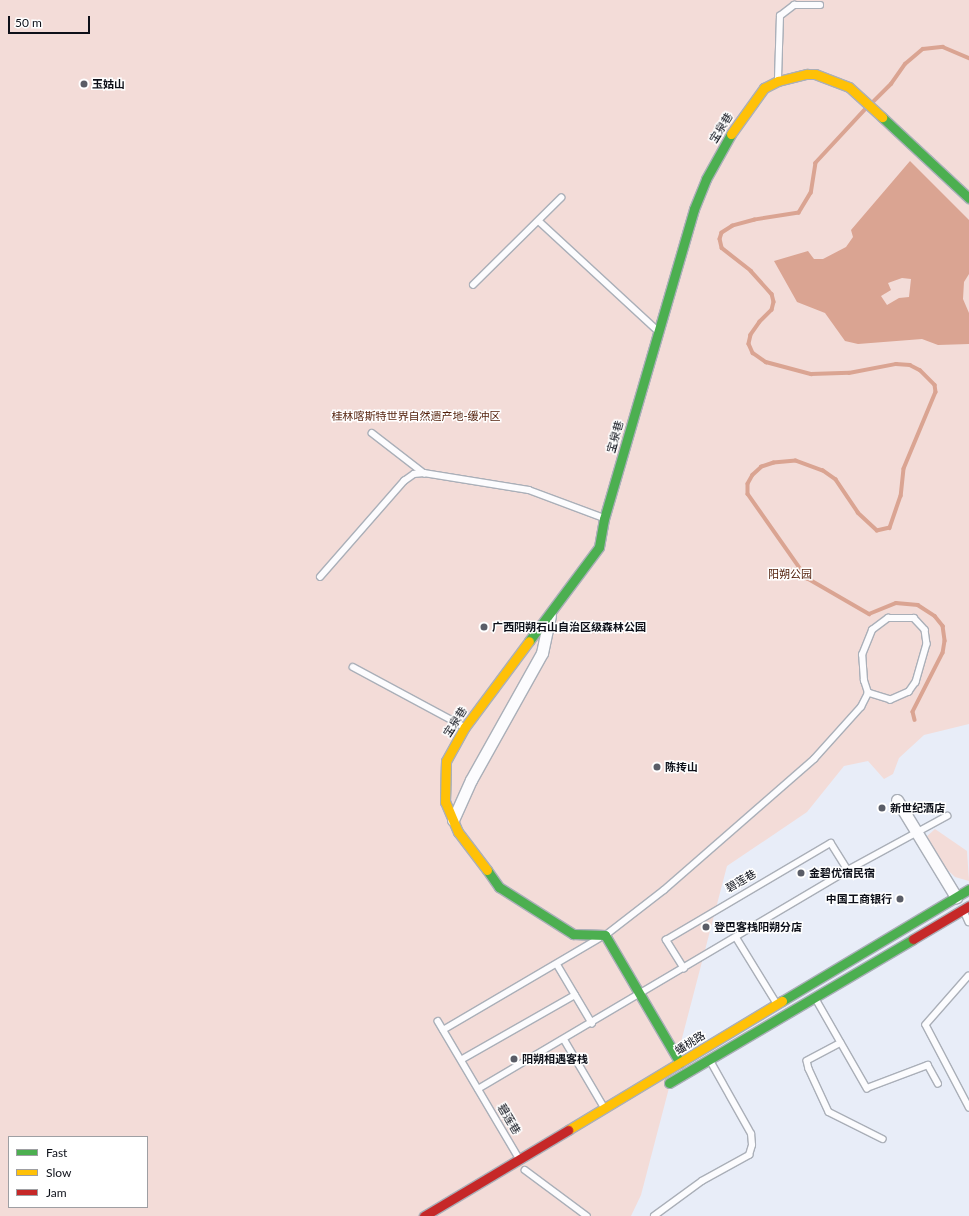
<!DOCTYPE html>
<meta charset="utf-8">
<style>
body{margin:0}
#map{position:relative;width:969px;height:1216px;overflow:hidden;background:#e8edf8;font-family:Lato,"Noto Sans SC",sans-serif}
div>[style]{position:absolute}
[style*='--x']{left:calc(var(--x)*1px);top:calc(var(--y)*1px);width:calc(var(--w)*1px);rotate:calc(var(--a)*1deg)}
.green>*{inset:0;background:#f3dcd8}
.water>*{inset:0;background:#daa492}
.stream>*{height:3.5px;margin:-1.75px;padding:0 1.75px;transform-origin:1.75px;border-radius:1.75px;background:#daa492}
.roads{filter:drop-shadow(1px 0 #aaafb8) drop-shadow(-1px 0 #aaafb8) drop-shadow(0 1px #aaafb8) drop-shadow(0 -1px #aaafb8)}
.lane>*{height:5.5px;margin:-2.75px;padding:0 2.75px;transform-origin:2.75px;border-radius:2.75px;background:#fcfcfe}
.street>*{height:11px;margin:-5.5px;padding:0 5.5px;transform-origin:5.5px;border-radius:5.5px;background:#fcfcfe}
.fast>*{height:9px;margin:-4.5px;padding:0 4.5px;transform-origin:4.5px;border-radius:4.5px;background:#4caf50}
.slow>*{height:9px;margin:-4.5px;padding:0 4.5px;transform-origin:4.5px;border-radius:4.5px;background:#ffc107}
.jam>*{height:9px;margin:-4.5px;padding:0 4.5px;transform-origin:4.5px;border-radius:4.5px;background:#c62828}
.dots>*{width:11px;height:11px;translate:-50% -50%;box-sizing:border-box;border:2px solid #fff;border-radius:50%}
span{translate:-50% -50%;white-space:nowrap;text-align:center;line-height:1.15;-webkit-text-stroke:3px #fff;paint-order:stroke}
.poi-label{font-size:11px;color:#0d1019;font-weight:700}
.left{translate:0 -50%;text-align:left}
.right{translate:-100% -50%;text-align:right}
.street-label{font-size:11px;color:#0d1019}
.park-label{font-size:11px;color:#501d08}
.legend{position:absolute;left:8px;top:1136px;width:140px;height:72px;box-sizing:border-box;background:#fff;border:1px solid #9e9fa3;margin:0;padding:5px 7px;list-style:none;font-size:12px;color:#0d1019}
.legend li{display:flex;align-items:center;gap:8px;height:20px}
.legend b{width:20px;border:1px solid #9e9fa3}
.scale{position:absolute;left:8px;top:16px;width:82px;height:18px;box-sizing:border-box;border:2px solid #0d1019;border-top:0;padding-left:5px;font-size:12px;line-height:14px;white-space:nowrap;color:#0d1019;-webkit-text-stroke:3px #fff;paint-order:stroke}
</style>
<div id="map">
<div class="green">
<i style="clip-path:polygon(evenodd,0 0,969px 0,969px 724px,924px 735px,899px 758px,893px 774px,884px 779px,868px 761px,844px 766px,807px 812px,727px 866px,641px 1195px,631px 1216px,0 1216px,0 0,9px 1137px,147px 1137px,147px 1207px,9px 1207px,9px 1137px)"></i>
<i style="clip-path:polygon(935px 829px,967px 851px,969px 881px,955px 877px,936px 859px,925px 838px)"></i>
</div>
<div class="water">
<i style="clip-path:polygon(evenodd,910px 161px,969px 220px,969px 274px,964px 282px,963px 299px,969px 313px,969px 344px,938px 345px,922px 339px,858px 344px,845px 341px,825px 313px,797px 302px,774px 261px,808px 251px,814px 259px,823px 259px,846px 247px,853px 237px,851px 230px,910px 161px,902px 278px,911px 279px,909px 297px,899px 298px,887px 305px,881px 296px,891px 290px,888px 283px,902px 278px)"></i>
</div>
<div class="stream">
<i style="--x:872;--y:103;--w:27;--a:-45"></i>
<i style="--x:891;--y:84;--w:24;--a:-55"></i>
<i style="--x:905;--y:64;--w:23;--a:-40"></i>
<i style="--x:923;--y:49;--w:20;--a:-6"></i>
<i style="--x:943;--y:47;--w:28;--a:23"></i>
<i style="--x:866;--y:109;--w:74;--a:132.8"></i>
<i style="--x:816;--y:163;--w:30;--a:99"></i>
<i style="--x:811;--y:193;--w:23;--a:121"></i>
<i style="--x:799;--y:213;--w:45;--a:171"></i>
<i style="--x:755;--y:220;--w:23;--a:165"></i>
<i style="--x:733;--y:226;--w:13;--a:148"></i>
<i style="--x:722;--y:233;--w:6;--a:108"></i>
<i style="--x:720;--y:239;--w:9;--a:77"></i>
<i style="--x:722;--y:248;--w:37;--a:38"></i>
<i style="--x:751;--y:271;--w:31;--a:48"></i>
<i style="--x:772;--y:294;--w:8;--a:76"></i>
<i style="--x:774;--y:302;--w:8;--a:104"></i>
<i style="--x:772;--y:310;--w:17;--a:135"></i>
<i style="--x:760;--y:322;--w:16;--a:125"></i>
<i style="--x:751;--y:335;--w:9;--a:103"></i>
<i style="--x:749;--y:344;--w:10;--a:66"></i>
<i style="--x:753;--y:353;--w:16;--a:35"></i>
<i style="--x:766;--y:362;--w:47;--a:14.9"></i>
<i style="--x:811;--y:374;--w:38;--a:-2"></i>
<i style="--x:849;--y:373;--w:48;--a:-10.8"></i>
<i style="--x:896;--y:364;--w:14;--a:4"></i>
<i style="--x:910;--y:365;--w:11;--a:27"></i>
<i style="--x:920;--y:370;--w:21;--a:45"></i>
<i style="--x:935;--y:385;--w:7;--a:82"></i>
<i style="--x:936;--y:392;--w:83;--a:112.6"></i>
<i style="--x:904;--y:469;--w:27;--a:96"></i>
<i style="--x:901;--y:496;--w:34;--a:109"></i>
<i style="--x:890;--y:528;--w:13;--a:167"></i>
<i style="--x:877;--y:531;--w:26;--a:-137"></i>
<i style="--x:858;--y:513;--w:40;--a:-124"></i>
<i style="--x:836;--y:480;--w:16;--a:-145"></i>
<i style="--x:823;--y:471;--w:29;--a:-160"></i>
<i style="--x:796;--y:461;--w:22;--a:175"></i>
<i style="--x:774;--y:463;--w:13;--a:162"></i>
<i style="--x:762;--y:467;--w:12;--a:138"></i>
<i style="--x:753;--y:475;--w:10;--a:119"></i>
<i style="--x:748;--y:484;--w:10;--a:90"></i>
<i style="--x:748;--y:494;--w:103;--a:54.9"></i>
<i style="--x:807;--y:578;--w:72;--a:30.1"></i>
<i style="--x:869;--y:614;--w:29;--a:-22"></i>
<i style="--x:896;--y:603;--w:22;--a:5"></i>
<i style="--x:918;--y:605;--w:20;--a:33"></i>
<i style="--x:935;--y:616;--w:13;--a:51"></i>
<i style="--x:943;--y:626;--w:15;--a:82"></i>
<i style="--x:945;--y:641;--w:12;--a:99"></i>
<i style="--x:943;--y:653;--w:66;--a:117"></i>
<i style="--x:913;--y:712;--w:8;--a:76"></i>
</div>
<div class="roads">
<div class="lane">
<i style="--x:778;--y:79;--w:63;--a:-88.2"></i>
<i style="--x:780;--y:16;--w:18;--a:-38"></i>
<i style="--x:794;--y:5;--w:26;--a:0"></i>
<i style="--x:539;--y:221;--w:161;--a:42.7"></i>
<i style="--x:473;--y:285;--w:124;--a:-44.7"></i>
<i style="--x:372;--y:433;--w:66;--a:37.6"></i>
<i style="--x:424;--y:473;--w:106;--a:9.2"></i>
<i style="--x:529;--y:490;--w:80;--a:20.5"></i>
<i style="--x:320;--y:577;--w:128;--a:-48.8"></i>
<i style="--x:404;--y:481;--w:12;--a:-35"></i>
<i style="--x:414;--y:474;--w:10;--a:-6"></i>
<i style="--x:353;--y:667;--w:127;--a:28.2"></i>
<i style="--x:964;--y:911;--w:12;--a:66"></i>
<i style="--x:606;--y:935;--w:73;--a:-37.8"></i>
<i style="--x:664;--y:890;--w:199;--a:-41.1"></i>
<i style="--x:814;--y:759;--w:70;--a:-47.9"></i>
<i style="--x:861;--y:707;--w:16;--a:-63"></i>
<i style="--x:868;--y:693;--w:13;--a:-108"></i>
<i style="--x:864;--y:681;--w:26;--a:-94"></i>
<i style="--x:862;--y:655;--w:27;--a:-68"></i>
<i style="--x:872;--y:630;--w:20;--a:-37"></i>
<i style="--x:888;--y:618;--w:26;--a:0"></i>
<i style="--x:914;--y:618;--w:16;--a:47"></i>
<i style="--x:925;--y:630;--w:14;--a:82"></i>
<i style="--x:927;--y:644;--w:40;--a:106"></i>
<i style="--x:916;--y:682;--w:12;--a:125"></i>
<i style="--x:909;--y:692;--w:20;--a:156"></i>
<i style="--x:891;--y:700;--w:24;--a:-163"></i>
<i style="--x:736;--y:937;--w:76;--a:58.4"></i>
<i style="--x:557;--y:964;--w:69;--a:59.3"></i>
<i style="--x:684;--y:969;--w:34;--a:-122"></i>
<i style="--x:666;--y:940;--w:191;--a:-30.5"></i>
<i style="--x:831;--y:843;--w:32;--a:58"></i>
<i style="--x:969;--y:976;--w:65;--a:131.3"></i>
<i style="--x:926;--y:1025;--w:93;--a:62.3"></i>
<i style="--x:816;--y:999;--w:103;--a:60.2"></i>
<i style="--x:867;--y:1088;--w:65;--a:-20.7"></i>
<i style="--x:928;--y:1065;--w:21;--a:61"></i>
<i style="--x:438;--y:1021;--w:159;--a:59.4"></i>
<i style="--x:443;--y:1030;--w:180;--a:-30.4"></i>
<i style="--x:564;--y:1039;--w:79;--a:59.5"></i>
<i style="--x:841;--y:1043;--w:38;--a:152"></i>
<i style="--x:807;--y:1061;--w:8;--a:76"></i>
<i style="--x:809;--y:1069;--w:47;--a:65.1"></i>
<i style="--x:829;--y:1112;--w:60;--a:26.6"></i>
<i style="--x:461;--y:1060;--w:131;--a:-29.7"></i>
<i style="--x:478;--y:1089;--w:430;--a:-30.6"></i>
<i style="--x:848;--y:870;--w:113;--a:-28.6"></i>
<i style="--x:525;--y:1170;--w:77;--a:36.6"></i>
<i style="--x:654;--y:1216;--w:59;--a:-36.1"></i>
<i style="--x:702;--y:1181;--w:54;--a:-29"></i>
<i style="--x:749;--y:1155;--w:10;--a:-73"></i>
<i style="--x:752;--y:1145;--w:11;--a:-95"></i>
<i style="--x:751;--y:1134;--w:84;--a:-119.3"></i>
</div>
<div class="street">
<i style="--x:897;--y:800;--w:114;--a:58.7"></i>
<i style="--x:453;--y:820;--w:44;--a:-65.8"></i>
<i style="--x:471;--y:780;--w:145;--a:-60.8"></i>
<i style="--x:542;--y:653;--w:38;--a:-78"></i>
</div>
<div class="fast">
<i style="--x:882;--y:117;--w:119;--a:43"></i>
<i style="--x:529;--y:641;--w:117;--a:-53.3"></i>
<i style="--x:599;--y:547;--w:28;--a:-80"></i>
<i style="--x:604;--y:519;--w:323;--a:-73.8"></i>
<i style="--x:694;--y:209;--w:32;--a:-68"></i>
<i style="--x:706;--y:179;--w:51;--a:-60.9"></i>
<i style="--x:487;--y:870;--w:21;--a:55"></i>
<i style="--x:499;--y:887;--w:88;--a:32.4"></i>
<i style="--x:573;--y:934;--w:32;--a:2"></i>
<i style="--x:605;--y:935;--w:148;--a:59.6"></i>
<i style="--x:782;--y:1001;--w:218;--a:-30.9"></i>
<i style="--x:669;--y:1083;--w:283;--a:-30.5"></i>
</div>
<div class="slow">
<i style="--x:731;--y:134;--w:57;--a:-54.3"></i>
<i style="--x:764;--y:88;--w:16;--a:-27"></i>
<i style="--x:778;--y:81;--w:30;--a:-14"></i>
<i style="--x:807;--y:74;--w:8;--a:0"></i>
<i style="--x:815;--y:74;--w:36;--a:21"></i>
<i style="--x:849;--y:87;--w:45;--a:42.3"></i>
<i style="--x:487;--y:870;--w:48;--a:-127.3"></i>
<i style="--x:458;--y:832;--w:33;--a:-113"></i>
<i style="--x:445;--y:802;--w:41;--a:-88.6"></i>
<i style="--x:446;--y:761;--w:39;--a:-61"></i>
<i style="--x:465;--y:727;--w:107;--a:-53.3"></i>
<i style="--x:568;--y:1130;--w:250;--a:-31.1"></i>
</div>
<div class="jam">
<i style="--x:913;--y:939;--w:65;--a:-30.5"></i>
<i style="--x:424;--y:1216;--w:168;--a:-30.8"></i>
</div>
</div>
<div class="dots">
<i style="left:84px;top:84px;background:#5a5d67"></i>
<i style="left:484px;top:627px;background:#5a5d67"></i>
<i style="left:657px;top:767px;background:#5a5d67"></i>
<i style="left:882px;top:808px;background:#5a5d67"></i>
<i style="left:801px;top:873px;background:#5a5d67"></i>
<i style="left:900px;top:899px;background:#5a5d67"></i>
<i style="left:706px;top:927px;background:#5a5d67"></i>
<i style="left:514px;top:1059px;background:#5a5d67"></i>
</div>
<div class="poi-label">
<span class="left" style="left:92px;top:84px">玉姑山</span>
<span class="left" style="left:492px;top:627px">广西阳朔石山自治区级森林公园</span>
<span class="left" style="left:665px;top:767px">陈抟山</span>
<span class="left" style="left:890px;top:808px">新世纪酒店</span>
<span class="left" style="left:809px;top:873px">金碧优宿民宿</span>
<span class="right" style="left:892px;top:899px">中国工商银行</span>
<span class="left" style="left:714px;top:927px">登巴客栈阳朔分店</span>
<span class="left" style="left:522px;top:1059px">阳朔相遇客栈</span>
</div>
<div class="street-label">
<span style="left:721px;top:128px;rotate:-58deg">宝泉巷</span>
<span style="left:615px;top:437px;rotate:-74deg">宝泉巷</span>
<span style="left:455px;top:722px;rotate:-57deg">宝泉巷</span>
<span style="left:741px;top:881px;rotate:-30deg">碧莲巷</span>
<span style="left:690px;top:1043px;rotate:-31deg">蟠桃路</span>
<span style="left:509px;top:1119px;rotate:59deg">碧莲巷</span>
</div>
<div class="park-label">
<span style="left:416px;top:416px">桂林喀斯特世界自然遗产地-缓冲区</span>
<span style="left:790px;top:574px">阳朔公园</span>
</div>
<ul class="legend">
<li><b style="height:5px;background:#4caf50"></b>Fast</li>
<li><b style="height:5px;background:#ffc107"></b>Slow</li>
<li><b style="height:5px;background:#c62828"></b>Jam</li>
</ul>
<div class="scale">50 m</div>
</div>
